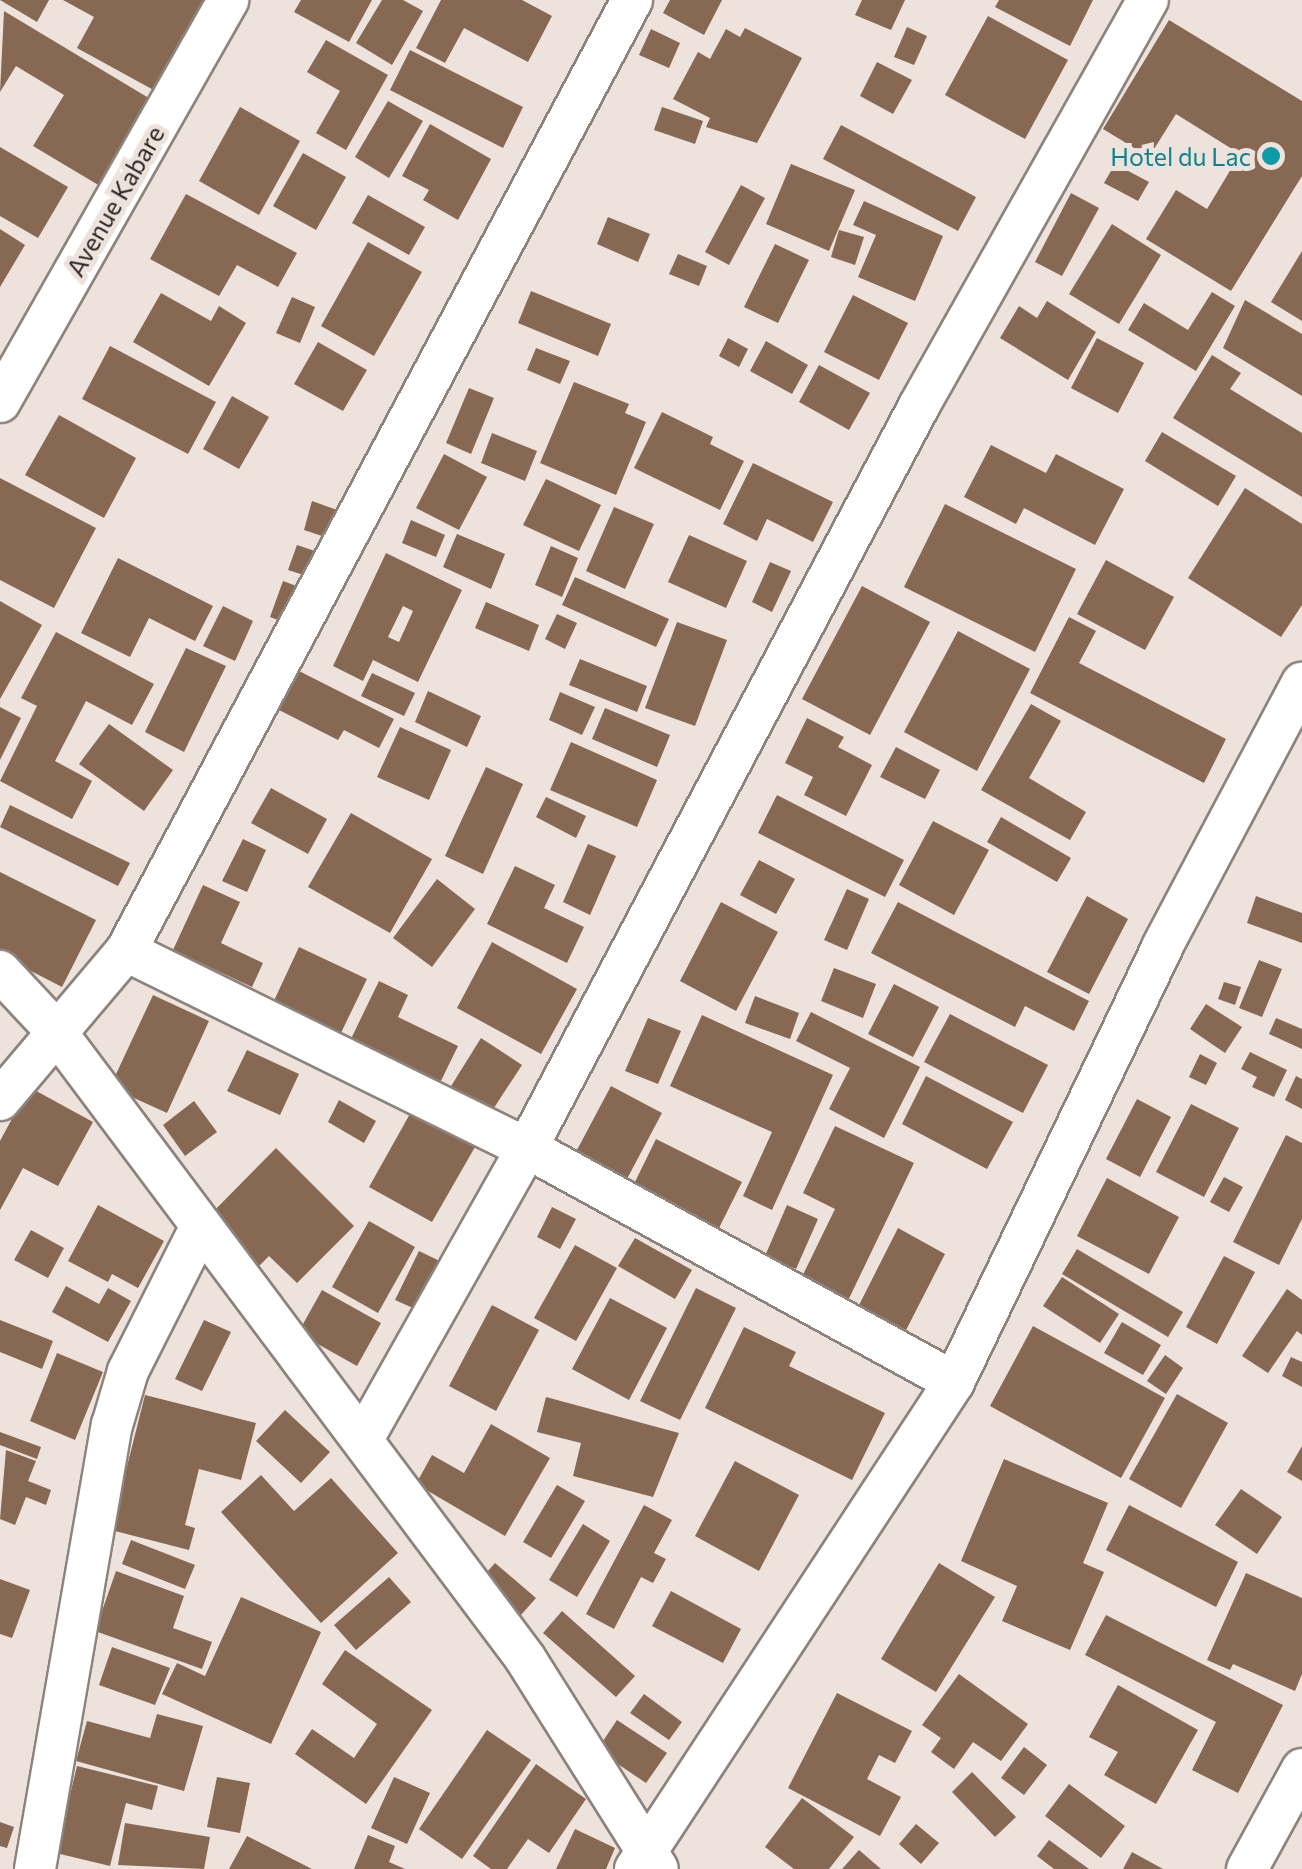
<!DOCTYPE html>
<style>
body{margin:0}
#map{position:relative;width:1302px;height:1869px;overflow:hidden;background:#ede3dc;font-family:Commissioner,sans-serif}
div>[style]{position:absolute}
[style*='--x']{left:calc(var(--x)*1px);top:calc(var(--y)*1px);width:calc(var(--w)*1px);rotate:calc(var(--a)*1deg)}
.building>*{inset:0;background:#876852}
.roads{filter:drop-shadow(2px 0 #8d837d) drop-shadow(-2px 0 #8d837d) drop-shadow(0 2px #8d837d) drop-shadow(0 -2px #8d837d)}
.minor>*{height:40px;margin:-20px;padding:0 20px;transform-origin:20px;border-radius:20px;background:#fff}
.dots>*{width:28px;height:28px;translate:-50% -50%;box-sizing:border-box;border:5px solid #ede3dc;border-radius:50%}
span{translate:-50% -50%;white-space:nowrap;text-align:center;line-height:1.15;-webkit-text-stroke:10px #ede3dc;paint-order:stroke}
.culture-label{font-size:25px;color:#0d838f}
.right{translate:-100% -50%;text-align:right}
.street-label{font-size:25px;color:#2b2725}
</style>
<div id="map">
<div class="building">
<i style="clip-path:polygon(0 0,49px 0,37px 22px)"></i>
<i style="clip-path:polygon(63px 0,210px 0,159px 93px,77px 48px,94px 17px)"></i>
<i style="clip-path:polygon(301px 0,372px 0,349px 42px,294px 12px)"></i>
<i style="clip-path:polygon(382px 0,403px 0,423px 11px,392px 65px,356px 43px)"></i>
<i style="clip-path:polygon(441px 0,522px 0,552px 16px,528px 62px,464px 28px,445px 63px,416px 48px)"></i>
<i style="clip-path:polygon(670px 0,722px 0,704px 35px,663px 13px)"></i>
<i style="clip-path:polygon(862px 0,905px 0,891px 30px,855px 15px)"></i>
<i style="clip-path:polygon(999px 0,1093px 0,1070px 46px,995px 7px)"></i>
<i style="clip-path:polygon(4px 11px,152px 100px,100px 186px,33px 146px,64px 95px,16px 66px,0 92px)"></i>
<i style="clip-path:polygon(988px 16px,1068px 60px,1025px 139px,945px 95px)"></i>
<i style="clip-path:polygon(1169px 20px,1302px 101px,1302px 176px,1231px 291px,1146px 239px,1176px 190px,1207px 209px,1240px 154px,1176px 114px,1149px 157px,1103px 129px)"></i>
<i style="clip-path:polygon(907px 27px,927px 36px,914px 65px,894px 57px)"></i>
<i style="clip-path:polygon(745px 28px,802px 58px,757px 143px,706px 127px,710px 118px,673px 99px,698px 52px,710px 59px,726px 29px,740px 37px)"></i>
<i style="clip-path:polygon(651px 29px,680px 43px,669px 68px,639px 55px)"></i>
<i style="clip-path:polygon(326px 40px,388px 75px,346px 150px,316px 133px,340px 91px,307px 72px)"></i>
<i style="clip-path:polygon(410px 50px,523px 107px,503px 148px,390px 90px)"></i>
<i style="clip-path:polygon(877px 62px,912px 80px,893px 114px,860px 96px)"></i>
<i style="clip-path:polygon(388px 101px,423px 121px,389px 178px,355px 157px)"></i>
<i style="clip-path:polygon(240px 107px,300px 141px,259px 215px,199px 181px)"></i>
<i style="clip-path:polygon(662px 107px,703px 121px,695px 144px,654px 130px)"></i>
<i style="clip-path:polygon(430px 124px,491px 159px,458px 220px,423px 200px,429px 190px,402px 176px)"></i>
<i style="clip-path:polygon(841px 125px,976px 197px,958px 231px,823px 159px)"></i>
<i style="clip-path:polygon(0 147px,68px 187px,38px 238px,0 216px)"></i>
<i style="clip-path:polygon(303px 153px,346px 177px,316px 230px,273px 206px)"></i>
<i style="clip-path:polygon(791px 164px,855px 190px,829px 251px,766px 224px)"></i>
<i style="clip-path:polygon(1115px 164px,1149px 182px,1138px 201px,1104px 183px)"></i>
<i style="clip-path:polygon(741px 185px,765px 198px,729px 265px,705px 252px)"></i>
<i style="clip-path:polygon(1071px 193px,1099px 208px,1062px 276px,1035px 262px)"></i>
<i style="clip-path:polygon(186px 194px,297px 253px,278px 287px,237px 265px,219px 296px,150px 259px)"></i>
<i style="clip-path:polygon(368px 195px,425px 227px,409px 255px,352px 223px)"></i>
<i style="clip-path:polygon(864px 201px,943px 236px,915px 301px,858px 277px,876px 235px,853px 225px)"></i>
<i style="clip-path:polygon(608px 217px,650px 234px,638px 262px,597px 244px)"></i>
<i style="clip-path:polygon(1112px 224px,1161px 255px,1119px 324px,1069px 294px)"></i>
<i style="clip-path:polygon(0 229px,25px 245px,0 287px)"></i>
<i style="clip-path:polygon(839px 230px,864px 237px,855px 265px,831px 257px)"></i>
<i style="clip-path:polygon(368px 242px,422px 272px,374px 356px,321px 326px)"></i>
<i style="clip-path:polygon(775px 244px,809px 260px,778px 323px,744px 307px)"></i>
<i style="clip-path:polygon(1302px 251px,1302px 321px,1271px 302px)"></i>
<i style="clip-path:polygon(678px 254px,707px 266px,699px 286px,669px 274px)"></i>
<i style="clip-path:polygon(531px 291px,611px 324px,598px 356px,518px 323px)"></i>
<i style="clip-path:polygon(1212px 292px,1235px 306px,1196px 371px,1128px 330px,1144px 303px,1188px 330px)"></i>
<i style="clip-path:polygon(161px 293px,211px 321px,219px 306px,246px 323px,209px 386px,133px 342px)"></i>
<i style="clip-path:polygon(853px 295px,908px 323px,879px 380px,824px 352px)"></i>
<i style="clip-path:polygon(292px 297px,315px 307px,300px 343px,276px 333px)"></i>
<i style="clip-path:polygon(1245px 300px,1302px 334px,1302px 396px,1223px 348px)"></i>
<i style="clip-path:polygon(1047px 301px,1096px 332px,1068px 380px,1000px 338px,1019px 306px,1037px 318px)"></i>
<i style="clip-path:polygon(728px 338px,748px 349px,739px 367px,719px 356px)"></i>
<i style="clip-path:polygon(1097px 338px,1144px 363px,1118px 413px,1071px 388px)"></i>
<i style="clip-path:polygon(766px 341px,808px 365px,792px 394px,750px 371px)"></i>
<i style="clip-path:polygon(318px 342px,367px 370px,343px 411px,294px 384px)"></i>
<i style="clip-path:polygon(110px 346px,216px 402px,188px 454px,82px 399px)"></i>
<i style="clip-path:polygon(536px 348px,570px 361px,560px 384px,527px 370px)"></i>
<i style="clip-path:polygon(1212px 355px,1241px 373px,1230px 389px,1302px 433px,1302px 497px,1173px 418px)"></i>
<i style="clip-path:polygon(819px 365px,870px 393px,849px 430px,799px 402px)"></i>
<i style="clip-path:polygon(574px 382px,629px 404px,625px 413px,646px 422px,616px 495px,540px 463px)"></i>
<i style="clip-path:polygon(469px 388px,494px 398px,471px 454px,446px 443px)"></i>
<i style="clip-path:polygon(232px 396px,269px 417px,239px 469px,203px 449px)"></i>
<i style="clip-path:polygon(662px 412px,713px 437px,710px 444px,744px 461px,720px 510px,634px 468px)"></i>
<i style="clip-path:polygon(59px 415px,136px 458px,104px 518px,25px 475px)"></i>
<i style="clip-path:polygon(1162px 432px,1236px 476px,1218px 506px,1145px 461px)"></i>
<i style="clip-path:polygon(492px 433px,537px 451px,525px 481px,481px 463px)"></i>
<i style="clip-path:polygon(991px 445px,1046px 473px,1056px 454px,1124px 489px,1095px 545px,1024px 508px,1016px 524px,964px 497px)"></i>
<i style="clip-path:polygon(444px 454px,487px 477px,459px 530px,416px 508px)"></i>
<i style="clip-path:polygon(753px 463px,833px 502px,813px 542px,767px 519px,757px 541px,723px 524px)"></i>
<i style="clip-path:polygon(0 478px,96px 528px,54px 608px,0 580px)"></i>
<i style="clip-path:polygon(546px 479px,601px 505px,579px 551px,523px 525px)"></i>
<i style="clip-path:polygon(1245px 488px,1302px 524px,1302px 605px,1281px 637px,1188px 578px)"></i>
<i style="clip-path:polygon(312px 501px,337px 510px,328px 538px,304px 530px)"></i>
<i style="clip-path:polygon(945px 504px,1076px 569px,1035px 652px,904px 587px)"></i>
<i style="clip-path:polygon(614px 507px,654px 524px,625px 589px,586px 571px)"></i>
<i style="clip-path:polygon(411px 520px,445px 535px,436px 557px,402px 543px)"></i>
<i style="clip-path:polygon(457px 534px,505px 554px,491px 589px,443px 567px)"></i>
<i style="clip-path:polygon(689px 535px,747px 561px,726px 608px,668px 582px)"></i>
<i style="clip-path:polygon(297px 545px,321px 553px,313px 578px,288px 570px)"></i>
<i style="clip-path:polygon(551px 546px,578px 558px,562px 597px,535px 585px)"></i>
<i style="clip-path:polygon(evenodd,386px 553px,462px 590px,418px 682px,373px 660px,363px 681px,333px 666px,386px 553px,403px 606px,413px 611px,399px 642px,388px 637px,403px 606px)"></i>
<i style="clip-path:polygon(118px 558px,213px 606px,195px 641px,149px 618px,130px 657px,81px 633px)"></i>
<i style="clip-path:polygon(1106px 560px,1174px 597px,1145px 650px,1077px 614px)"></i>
<i style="clip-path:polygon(770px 562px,791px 571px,772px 612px,752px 602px)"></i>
<i style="clip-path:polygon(575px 577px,669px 619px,656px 647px,562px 605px)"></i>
<i style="clip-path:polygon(283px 581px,307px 590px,293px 626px,270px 617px)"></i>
<i style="clip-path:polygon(862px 586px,930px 622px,870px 735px,802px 699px)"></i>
<i style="clip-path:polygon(0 601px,42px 625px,0 699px)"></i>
<i style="clip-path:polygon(486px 602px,539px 625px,529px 651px,475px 628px)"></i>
<i style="clip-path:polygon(223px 606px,253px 621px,235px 661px,203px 646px)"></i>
<i style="clip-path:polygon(557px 614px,577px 623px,565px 649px,545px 639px)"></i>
<i style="clip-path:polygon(1069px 617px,1096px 631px,1079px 663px,1226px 739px,1204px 783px,1030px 693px)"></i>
<i style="clip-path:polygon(677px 622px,727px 640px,695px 726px,645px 708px)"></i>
<i style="clip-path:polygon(958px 631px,1030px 669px,977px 771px,904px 732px)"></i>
<i style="clip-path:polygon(56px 632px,154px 684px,132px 725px,86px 701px,55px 761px,92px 781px,72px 819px,0 781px,37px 706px,21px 698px)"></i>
<i style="clip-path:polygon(186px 648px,226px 666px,184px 752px,145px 732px)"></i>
<i style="clip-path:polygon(580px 659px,647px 686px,637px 712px,569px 685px)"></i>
<i style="clip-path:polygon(299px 671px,394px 719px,379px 748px,344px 730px,338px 740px,279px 710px)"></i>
<i style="clip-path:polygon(372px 673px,415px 693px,404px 716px,361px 696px)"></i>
<i style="clip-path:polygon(428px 691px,481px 716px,467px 747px,415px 722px)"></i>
<i style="clip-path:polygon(560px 692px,595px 707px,582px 735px,549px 720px)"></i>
<i style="clip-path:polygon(1031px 704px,1061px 721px,1029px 778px,1086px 812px,1070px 840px,981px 790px)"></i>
<i style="clip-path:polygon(0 707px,21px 718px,0 760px)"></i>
<i style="clip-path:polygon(605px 708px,670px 735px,657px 767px,592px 739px)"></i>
<i style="clip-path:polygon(807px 718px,844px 737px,838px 747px,872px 765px,846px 816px,804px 795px,813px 777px,785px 763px)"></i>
<i style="clip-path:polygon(109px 724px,173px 770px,144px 811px,79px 764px)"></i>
<i style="clip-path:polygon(400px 727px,451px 750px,429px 800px,377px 777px)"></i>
<i style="clip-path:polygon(571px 742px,657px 780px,637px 827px,550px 790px)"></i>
<i style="clip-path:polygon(896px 747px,940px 770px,925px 799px,880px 777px)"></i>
<i style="clip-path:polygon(486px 767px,523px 784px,483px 874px,445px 856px)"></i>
<i style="clip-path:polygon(271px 788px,327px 819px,308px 854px,251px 823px)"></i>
<i style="clip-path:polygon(777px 795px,904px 860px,885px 897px,758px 833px)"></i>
<i style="clip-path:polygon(546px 797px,586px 816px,576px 838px,536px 817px)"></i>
<i style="clip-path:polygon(10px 805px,130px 863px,118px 886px,0 827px)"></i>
<i style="clip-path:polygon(351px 813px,432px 859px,390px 933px,308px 887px)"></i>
<i style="clip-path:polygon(1001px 817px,1071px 858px,1057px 882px,987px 842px)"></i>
<i style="clip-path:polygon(933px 821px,989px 850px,954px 915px,899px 885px)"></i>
<i style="clip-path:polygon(243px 839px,266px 850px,247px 892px,222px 881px)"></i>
<i style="clip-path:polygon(588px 844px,616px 856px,590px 915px,563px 902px)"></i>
<i style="clip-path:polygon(759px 860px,795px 879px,776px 914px,740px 895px)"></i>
<i style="clip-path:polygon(515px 866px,555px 885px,544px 908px,584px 927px,567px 963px,487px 924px)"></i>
<i style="clip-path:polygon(0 872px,96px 920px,62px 987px,0 955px)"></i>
<i style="clip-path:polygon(437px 879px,475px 909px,432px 967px,393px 938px)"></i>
<i style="clip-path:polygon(203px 885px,240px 902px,221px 943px,263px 963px,252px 987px,173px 950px)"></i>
<i style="clip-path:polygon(847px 889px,869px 899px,847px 950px,824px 940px)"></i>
<i style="clip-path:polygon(1087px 896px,1128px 919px,1089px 994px,1047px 972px)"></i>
<i style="clip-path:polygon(1256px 896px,1302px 913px,1302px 943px,1247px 923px)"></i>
<i style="clip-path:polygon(721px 902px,778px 932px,736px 1011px,680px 981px)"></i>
<i style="clip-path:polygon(898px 902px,1089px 1001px,1074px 1031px,1025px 1006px,1015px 1027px,871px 953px)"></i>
<i style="clip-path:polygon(492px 942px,577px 989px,541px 1054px,457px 1008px)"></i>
<i style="clip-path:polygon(299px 947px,367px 979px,339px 1037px,272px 1005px)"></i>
<i style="clip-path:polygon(1259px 960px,1282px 969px,1262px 1017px,1239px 1008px)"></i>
<i style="clip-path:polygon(834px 968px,876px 984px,863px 1018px,821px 1001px)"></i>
<i style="clip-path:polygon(379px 981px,408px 995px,398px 1017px,458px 1046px,436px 1091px,347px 1047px)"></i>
<i style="clip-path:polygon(1224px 982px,1241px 987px,1235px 1005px,1218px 999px)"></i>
<i style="clip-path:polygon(894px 984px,939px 1007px,913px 1057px,868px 1034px)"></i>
<i style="clip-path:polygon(153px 995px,209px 1021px,167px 1113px,110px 1087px)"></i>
<i style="clip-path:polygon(755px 996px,799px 1013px,790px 1039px,745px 1023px)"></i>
<i style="clip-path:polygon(1206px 1004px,1242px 1027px,1225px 1053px,1190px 1029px)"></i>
<i style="clip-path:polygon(811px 1012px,920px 1067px,884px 1138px,829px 1109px,850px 1068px,796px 1041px)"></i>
<i style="clip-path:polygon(950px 1014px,1048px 1065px,1023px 1113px,924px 1062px)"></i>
<i style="clip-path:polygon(702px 1015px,833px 1075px,772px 1210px,743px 1196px,772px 1132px,670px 1086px)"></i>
<i style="clip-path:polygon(648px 1018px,681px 1031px,658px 1084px,625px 1071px)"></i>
<i style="clip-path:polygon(1276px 1018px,1302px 1029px,1302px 1049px,1269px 1034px)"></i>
<i style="clip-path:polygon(481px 1038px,522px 1065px,488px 1117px,448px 1091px)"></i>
<i style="clip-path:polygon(247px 1050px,299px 1074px,280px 1115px,227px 1091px)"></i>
<i style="clip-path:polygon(1250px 1052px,1287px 1070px,1274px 1097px,1252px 1087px,1257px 1077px,1241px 1069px)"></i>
<i style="clip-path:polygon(1200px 1054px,1217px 1063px,1206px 1085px,1189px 1077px)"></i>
<i style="clip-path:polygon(926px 1076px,1013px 1122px,987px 1169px,902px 1124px)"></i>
<i style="clip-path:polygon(1296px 1076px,1302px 1079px,1302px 1109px,1285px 1100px)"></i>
<i style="clip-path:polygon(611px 1086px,662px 1113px,620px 1192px,569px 1165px)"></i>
<i style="clip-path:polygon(29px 1087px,93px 1122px,58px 1186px,23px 1168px,0 1210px,0 1141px)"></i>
<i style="clip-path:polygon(1137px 1099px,1171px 1117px,1140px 1177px,1106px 1159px)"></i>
<i style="clip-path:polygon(339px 1100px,376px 1121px,364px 1143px,328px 1122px)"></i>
<i style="clip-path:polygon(194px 1101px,217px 1132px,185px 1156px,163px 1125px)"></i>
<i style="clip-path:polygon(1191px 1104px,1239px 1128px,1204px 1197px,1156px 1172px)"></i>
<i style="clip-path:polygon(411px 1112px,475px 1147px,432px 1222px,369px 1187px)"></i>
<i style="clip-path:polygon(835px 1126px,914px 1163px,844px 1309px,797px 1287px,835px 1209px,803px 1193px)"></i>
<i style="clip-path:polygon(1286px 1135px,1302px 1143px,1302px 1219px,1279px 1265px,1233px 1242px)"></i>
<i style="clip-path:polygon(656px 1139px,742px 1182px,719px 1228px,633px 1186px)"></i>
<i style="clip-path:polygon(276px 1148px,354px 1226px,297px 1283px,269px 1256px,257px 1268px,207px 1218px)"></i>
<i style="clip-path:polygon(1224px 1177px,1243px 1187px,1229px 1212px,1210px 1202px)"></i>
<i style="clip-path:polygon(1107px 1178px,1179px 1217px,1149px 1274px,1077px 1236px)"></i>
<i style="clip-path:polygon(98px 1205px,164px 1241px,138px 1288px,112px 1274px,108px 1282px,68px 1261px)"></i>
<i style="clip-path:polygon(787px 1205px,818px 1219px,796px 1269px,765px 1256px)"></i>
<i style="clip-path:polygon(552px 1207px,576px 1219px,560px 1249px,537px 1237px)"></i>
<i style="clip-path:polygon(369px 1221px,415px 1247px,378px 1313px,332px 1287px)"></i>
<i style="clip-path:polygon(898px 1228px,945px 1254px,902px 1338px,855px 1313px)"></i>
<i style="clip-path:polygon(31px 1230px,64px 1248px,48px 1278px,14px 1260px)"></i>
<i style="clip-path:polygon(635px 1238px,692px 1270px,675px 1299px,618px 1266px)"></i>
<i style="clip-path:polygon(575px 1245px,617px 1268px,576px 1341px,534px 1318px)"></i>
<i style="clip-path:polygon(1077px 1249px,1183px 1312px,1168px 1337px,1062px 1274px)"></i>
<i style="clip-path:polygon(419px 1251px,448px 1265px,424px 1313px,395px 1300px)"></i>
<i style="clip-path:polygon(1224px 1256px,1255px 1272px,1217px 1344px,1186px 1327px)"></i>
<i style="clip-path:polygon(1062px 1277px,1119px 1314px,1100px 1343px,1043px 1306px)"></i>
<i style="clip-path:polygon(66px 1286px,99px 1304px,108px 1288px,131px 1301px,108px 1342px,52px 1312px)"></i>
<i style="clip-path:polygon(696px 1288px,736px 1308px,680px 1420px,640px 1401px)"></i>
<i style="clip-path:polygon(1287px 1289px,1302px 1300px,1302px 1335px,1297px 1331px,1268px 1373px,1242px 1356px)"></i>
<i style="clip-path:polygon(322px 1290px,381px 1323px,357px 1366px,298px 1333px)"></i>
<i style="clip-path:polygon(610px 1298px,667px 1328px,629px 1400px,572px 1369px)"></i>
<i style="clip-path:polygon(492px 1305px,539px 1330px,496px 1411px,449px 1386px)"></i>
<i style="clip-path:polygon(0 1320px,53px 1341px,42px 1369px,0 1352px)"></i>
<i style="clip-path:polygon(204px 1320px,231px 1332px,202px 1391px,175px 1379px)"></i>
<i style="clip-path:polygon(1122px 1322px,1161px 1345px,1143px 1375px,1104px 1353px)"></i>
<i style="clip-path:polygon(1033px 1326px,1165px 1398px,1121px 1478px,990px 1406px)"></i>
<i style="clip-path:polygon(744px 1327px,796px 1352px,789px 1366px,885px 1413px,852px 1480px,705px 1408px)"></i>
<i style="clip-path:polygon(57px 1353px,103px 1372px,75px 1440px,30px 1421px)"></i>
<i style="clip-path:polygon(1165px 1355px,1183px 1368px,1166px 1394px,1147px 1381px)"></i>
<i style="clip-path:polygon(1291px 1357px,1302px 1362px,1302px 1387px,1282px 1376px)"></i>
<i style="clip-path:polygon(1177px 1394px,1228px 1423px,1181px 1508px,1129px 1479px)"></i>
<i style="clip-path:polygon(145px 1395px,256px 1423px,241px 1480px,199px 1469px,185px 1525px,195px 1528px,189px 1550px,111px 1530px)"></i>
<i style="clip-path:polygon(546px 1397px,679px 1433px,653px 1497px,573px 1476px,581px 1443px,537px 1432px)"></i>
<i style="clip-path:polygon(285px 1410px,330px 1452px,301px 1483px,256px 1441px)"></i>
<i style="clip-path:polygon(491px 1424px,550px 1458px,505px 1536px,416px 1484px,432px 1455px,464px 1473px)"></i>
<i style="clip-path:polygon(0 1432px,41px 1447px,37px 1459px,0 1445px)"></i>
<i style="clip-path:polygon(1302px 1446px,1302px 1481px,1287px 1472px)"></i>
<i style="clip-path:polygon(6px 1450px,36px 1461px,28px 1481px,51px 1490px,46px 1505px,26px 1497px,15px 1525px,0 1519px)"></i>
<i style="clip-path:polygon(1004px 1459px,1108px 1503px,1083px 1563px,1104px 1572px,1070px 1650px,1002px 1621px,1017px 1586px,961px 1561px)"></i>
<i style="clip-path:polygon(735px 1461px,799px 1495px,759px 1571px,695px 1536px)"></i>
<i style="clip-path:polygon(261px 1475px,294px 1511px,331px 1478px,398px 1553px,321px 1623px,221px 1512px)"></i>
<i style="clip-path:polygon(557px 1485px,585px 1501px,551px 1558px,523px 1542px)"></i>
<i style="clip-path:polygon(1241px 1489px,1282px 1517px,1257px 1554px,1215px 1525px)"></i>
<i style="clip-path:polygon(644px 1505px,672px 1520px,654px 1553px,666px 1559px,653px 1583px,641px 1577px,614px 1629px,586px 1614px)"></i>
<i style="clip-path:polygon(1129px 1505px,1238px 1562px,1216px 1607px,1106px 1550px)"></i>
<i style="clip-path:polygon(583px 1524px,610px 1541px,577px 1597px,549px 1580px)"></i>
<i style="clip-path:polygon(131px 1540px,195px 1565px,185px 1589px,122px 1564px)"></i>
<i style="clip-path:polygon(495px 1563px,536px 1598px,521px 1615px,480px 1580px)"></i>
<i style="clip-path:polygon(939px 1563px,995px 1597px,936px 1692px,881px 1659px)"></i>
<i style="clip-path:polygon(116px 1571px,184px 1596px,173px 1628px,212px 1642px,202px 1669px,95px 1631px)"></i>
<i style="clip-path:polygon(1246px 1573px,1302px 1598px,1302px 1674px,1295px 1691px,1233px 1664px,1230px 1670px,1207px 1660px)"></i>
<i style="clip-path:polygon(389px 1577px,411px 1602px,356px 1650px,334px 1625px)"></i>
<i style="clip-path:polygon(0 1579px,30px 1590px,12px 1638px,0 1634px)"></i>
<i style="clip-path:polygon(671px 1591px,741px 1629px,723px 1663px,652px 1626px)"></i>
<i style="clip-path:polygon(241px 1597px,321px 1632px,271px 1744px,162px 1694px,177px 1663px,205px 1676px)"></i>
<i style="clip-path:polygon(562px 1611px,635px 1676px,616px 1697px,543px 1633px)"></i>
<i style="clip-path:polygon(1106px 1615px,1283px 1705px,1238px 1793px,1192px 1770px,1216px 1722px,1085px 1655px)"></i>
<i style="clip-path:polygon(112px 1647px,170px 1668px,155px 1705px,99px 1685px)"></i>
<i style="clip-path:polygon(345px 1650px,432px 1710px,366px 1804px,295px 1754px,312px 1729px,354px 1758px,377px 1724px,322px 1684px)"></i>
<i style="clip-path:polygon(959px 1674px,1028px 1724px,1001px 1761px,973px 1742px,954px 1769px,931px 1752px,941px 1738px,922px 1725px)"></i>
<i style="clip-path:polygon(1118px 1685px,1198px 1730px,1156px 1804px,1104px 1775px,1118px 1752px,1089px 1737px)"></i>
<i style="clip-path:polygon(837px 1693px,912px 1731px,895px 1763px,879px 1755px,867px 1779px,901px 1797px,880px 1836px,788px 1788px)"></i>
<i style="clip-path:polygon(644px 1694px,682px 1722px,669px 1740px,630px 1713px)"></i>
<i style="clip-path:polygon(157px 1714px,203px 1726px,184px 1791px,76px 1761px,87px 1721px,150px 1738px)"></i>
<i style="clip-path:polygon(617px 1720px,667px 1753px,646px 1783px,597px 1750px)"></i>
<i style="clip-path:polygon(487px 1730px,531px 1760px,462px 1859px,419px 1829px)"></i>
<i style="clip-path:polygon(1024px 1747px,1047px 1765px,1024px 1795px,1001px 1778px)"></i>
<i style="clip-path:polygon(536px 1764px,586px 1799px,549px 1853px,528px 1839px,507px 1869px,491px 1869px,473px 1856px)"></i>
<i style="clip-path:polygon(77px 1766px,158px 1786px,152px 1810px,126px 1803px,110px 1866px,56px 1853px)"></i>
<i style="clip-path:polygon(972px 1772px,1016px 1817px,995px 1837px,952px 1792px)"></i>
<i style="clip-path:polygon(217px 1777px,250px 1783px,240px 1833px,207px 1827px)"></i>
<i style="clip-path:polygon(394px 1777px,430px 1793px,407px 1844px,371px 1828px)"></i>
<i style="clip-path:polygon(1069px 1784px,1125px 1826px,1101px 1858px,1045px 1816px)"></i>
<i style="clip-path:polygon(802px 1798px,854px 1837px,829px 1869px,794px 1869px,765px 1847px)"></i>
<i style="clip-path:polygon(0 1822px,14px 1827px,7px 1848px,0 1846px)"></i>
<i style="clip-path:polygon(125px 1823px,210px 1837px,204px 1869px,118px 1865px)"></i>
<i style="clip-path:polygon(916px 1824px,939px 1843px,921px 1864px,899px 1844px)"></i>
<i style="clip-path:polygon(575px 1829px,615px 1848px,606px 1869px,556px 1869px)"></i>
<i style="clip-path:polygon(368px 1835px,395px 1846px,389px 1862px,405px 1869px,354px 1869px)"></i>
<i style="clip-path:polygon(247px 1836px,312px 1869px,229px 1869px)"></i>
<i style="clip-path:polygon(1049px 1840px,1089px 1869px,1054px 1869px,1037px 1856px)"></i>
<i style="clip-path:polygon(859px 1850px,881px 1869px,842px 1869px)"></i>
<i style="clip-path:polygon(1132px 1852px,1163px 1869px,1123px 1869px)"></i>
</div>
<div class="roads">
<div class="minor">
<i style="--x:0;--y:402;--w:462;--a:-60.4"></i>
<i style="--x:126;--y:951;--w:447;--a:26.2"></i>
<i style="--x:527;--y:1148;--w:487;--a:28.7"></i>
<i style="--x:0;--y:971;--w:79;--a:47"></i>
<i style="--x:54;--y:1029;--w:786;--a:53.17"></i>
<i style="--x:525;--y:1658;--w:249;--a:57.8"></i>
<i style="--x:0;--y:1100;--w:195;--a:-49.8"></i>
<i style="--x:126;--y:951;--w:1077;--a:-61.98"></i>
<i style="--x:363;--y:1439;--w:334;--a:-60.6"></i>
<i style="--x:527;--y:1148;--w:839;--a:-62.15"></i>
<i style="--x:919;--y:406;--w:466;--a:-60.6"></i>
<i style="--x:35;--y:1869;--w:451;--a:-80.2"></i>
<i style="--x:112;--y:1425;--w:56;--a:-73.5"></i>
<i style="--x:128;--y:1371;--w:162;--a:-63.3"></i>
<i style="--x:635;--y:1869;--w:582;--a:-56.77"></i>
<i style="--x:954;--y:1382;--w:482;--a:-64.4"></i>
<i style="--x:1162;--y:947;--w:299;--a:-62.1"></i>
<i style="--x:1247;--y:1869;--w:114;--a:-61.2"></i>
</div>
</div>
<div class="dots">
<i style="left:1271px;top:156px;background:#0f9aa8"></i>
</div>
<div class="culture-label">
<span class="right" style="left:1251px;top:156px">Hotel du Lac</span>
</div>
<div class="street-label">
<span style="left:115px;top:201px;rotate:-60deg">Avenue Kabare</span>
</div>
</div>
